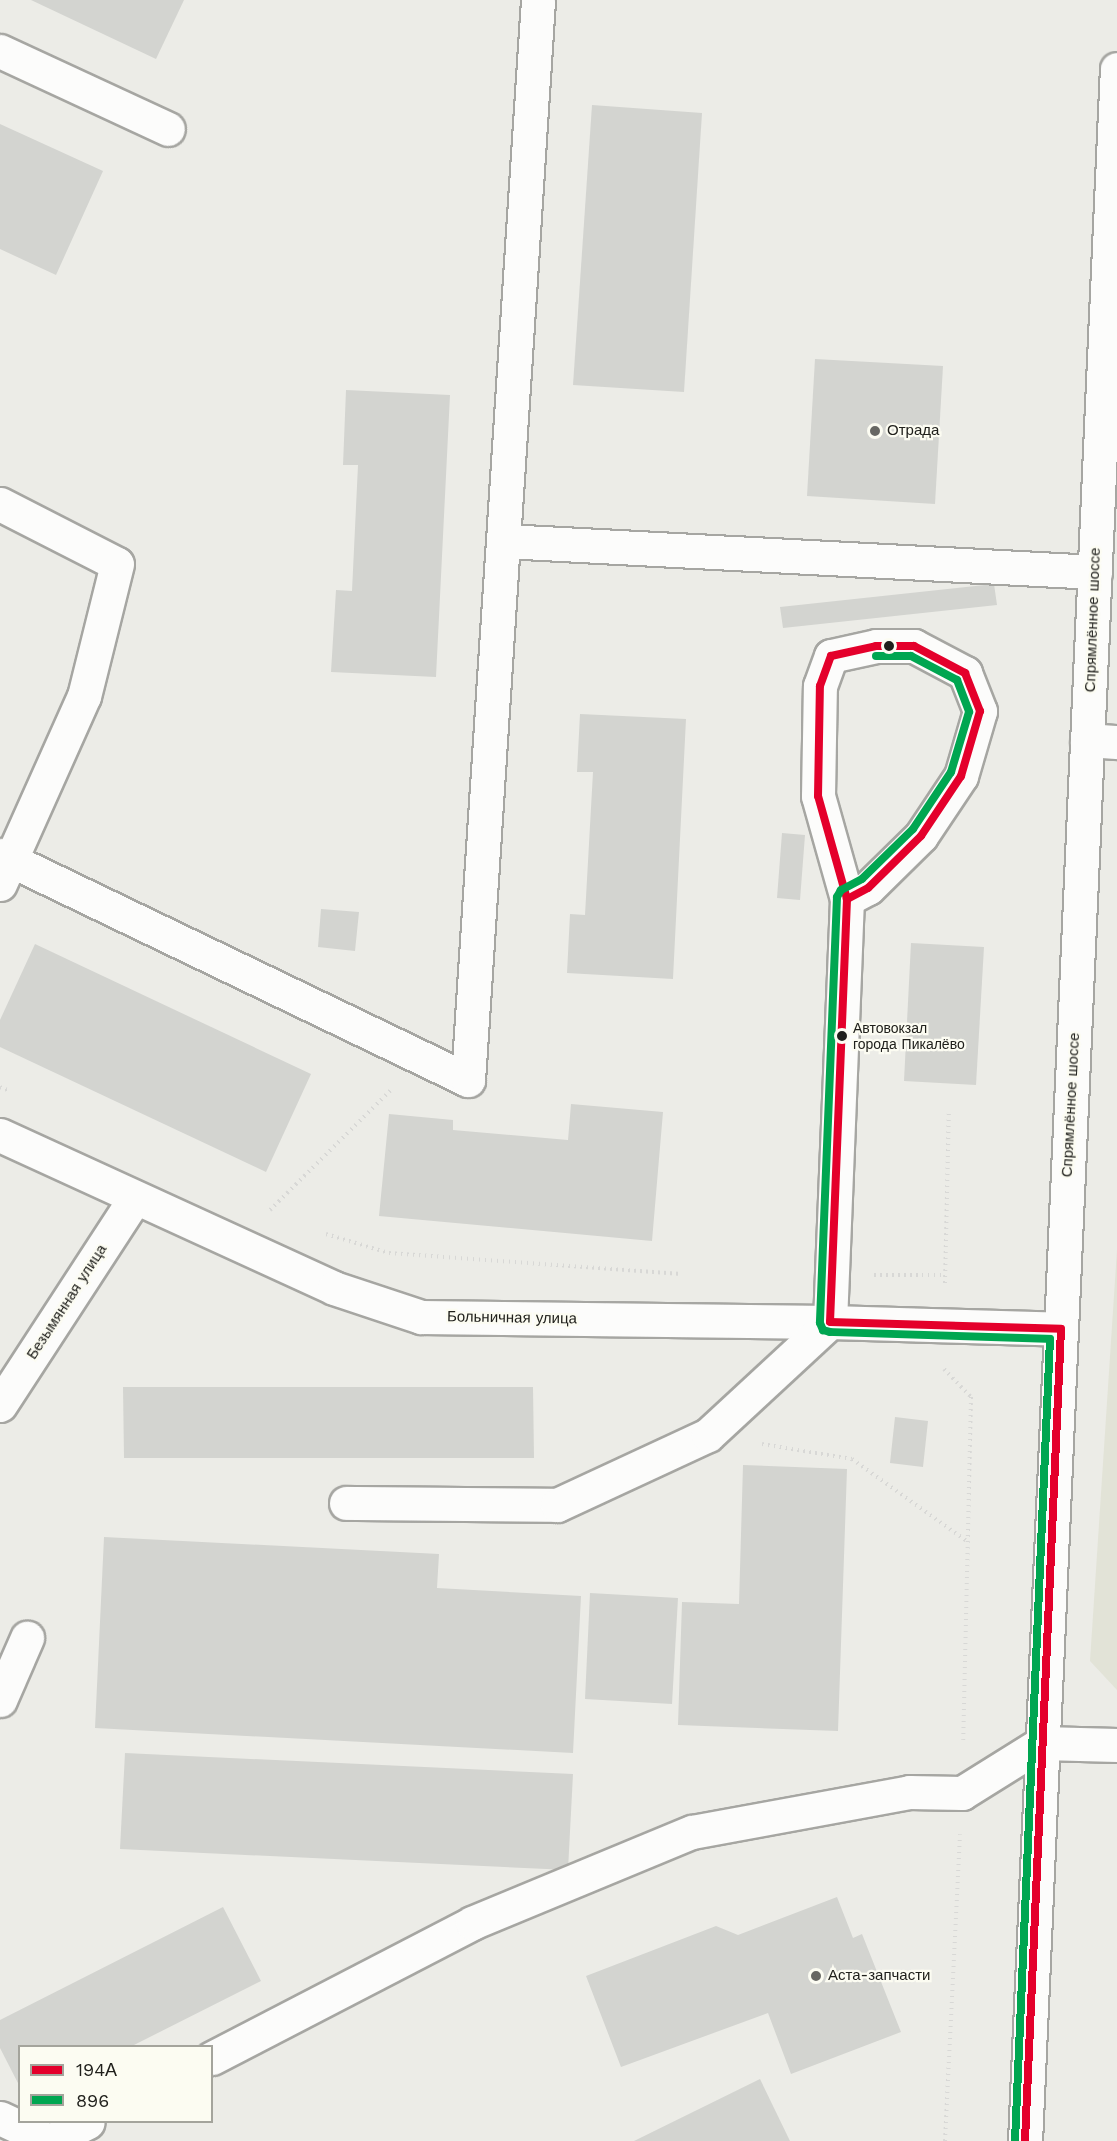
<!DOCTYPE html>
<meta charset="utf-8">
<style>
body{margin:0}
#map{position:relative;width:1117px;height:2141px;overflow:hidden;background:#ecece7;font-family:"Work Sans",sans-serif}
div>[style]{position:absolute}
[style*='--x']{left:calc(var(--x)*1px);top:calc(var(--y)*1px);width:calc(var(--w)*1px);rotate:calc(var(--a)*1deg)}
.built>*{inset:0;background:#e2e3d7}
.building>*{inset:0;background:#d3d4d0}
.path>*{height:4px;margin-top:-2px;transform-origin:0;background:repeating-linear-gradient(90deg,#d8d8d6 0 1.5px,transparent 0 6px)}
.roads{filter:drop-shadow(2px 0 #a6a6a2) drop-shadow(-2px 0 #a6a6a2) drop-shadow(0 2px #a6a6a2) drop-shadow(0 -2px #a6a6a2)}
.minor>*{height:33px;margin:-16.5px;padding:0 16.5px;transform-origin:16.5px;border-radius:16.5px;background:#fcfcfb}
.major>*{height:33px;margin:-16.5px;padding:0 16.5px;transform-origin:16.5px;border-radius:16.5px;background:#fcfcfb}
.bus-1>*{height:8px;margin:-4px;padding:0 4px;transform-origin:4px;border-radius:4px;background:#e4002b}
.bus-2>*{height:8px;margin:-4px;padding:0 4px;transform-origin:4px;border-radius:4px;background:#00a651}
.dots>*{width:16px;height:16px;translate:-50% -50%;box-sizing:border-box;border:3px solid #fcfcf2;border-radius:50%}
span{translate:-50% -50%;white-space:nowrap;text-align:center;line-height:1.15;-webkit-text-stroke:4.5px #fcfcf2;paint-order:stroke}
.bus-label{font-size:14px;color:#20201c}
.left{translate:0 -50%;text-align:left}
.poi-label{font-size:15px;color:#20201c}
.street-label{font-size:15px;color:#20201c}
.legend{position:absolute;left:18px;top:2045px;width:195px;height:78px;box-sizing:border-box;background:#fcfcf2;border:2px solid #a4a49c;margin:0;padding:8px 10px;list-style:none;font-size:18px;color:#20201c}
.legend li{display:flex;align-items:center;gap:12px;height:30px}
.legend b{width:30px;border:2px solid #a4a49c}
</style>
<div id="map">
<div class="built">
<i style="clip-path:polygon(1117px 1250px,1117px 1690px,1090px 1661px)"></i>
</div>
<div class="building">
<i style="clip-path:polygon(31px 0,184px 0,156px 59px)"></i>
<i style="clip-path:polygon(592px 105px,702px 113px,684px 392px,573px 385px)"></i>
<i style="clip-path:polygon(0 124px,103px 171px,56px 275px,0 249px)"></i>
<i style="clip-path:polygon(815px 359px,943px 366px,935px 504px,807px 496px)"></i>
<i style="clip-path:polygon(346px 390px,450px 395px,436px 677px,331px 672px,336px 590px,352px 591px,358px 465px,343px 465px)"></i>
<i style="clip-path:polygon(994px 584px,997px 605px,783px 628px,780px 607px)"></i>
<i style="clip-path:polygon(580px 714px,686px 719px,673px 979px,567px 973px,570px 914px,585px 915px,593px 772px,577px 772px)"></i>
<i style="clip-path:polygon(782px 833px,805px 835px,800px 900px,777px 898px)"></i>
<i style="clip-path:polygon(321px 909px,359px 912px,355px 951px,318px 947px)"></i>
<i style="clip-path:polygon(911px 943px,984px 947px,976px 1085px,904px 1081px)"></i>
<i style="clip-path:polygon(35px 944px,311px 1074px,266px 1172px,0 1047px,0 1020px)"></i>
<i style="clip-path:polygon(571px 1104px,663px 1112px,652px 1241px,379px 1216px,389px 1114px,453px 1120px,453px 1130px,568px 1140px)"></i>
<i style="clip-path:polygon(123px 1387px,533px 1387px,534px 1458px,124px 1458px)"></i>
<i style="clip-path:polygon(895px 1417px,928px 1421px,923px 1467px,890px 1463px)"></i>
<i style="clip-path:polygon(743px 1465px,847px 1469px,838px 1731px,678px 1725px,682px 1602px,739px 1604px)"></i>
<i style="clip-path:polygon(104px 1537px,439px 1554px,437px 1588px,581px 1596px,573px 1753px,95px 1728px)"></i>
<i style="clip-path:polygon(590px 1593px,678px 1598px,672px 1704px,585px 1699px)"></i>
<i style="clip-path:polygon(125px 1753px,573px 1774px,568px 1870px,120px 1849px)"></i>
<i style="clip-path:polygon(837px 1897px,853px 1938px,862px 1934px,901px 2032px,791px 2074px,768px 2013px,621px 2067px,586px 1976px,716px 1926px,738px 1935px)"></i>
<i style="clip-path:polygon(223px 1907px,261px 1981px,132px 2046px,20px 2046px,20px 2087px,0 2048px,0 2020px)"></i>
<i style="clip-path:polygon(760px 2079px,790px 2141px,634px 2141px)"></i>
</div>
<div class="path">
<i style="--x:0;--y:1087;--w:11;--a:22"></i>
<i style="--x:270;--y:1210;--w:170;--a:-44.8"></i>
<i style="--x:326;--y:1234;--w:66;--a:16.8"></i>
<i style="--x:389;--y:1253;--w:293;--a:4.1"></i>
<i style="--x:874;--y:1275;--w:71;--a:0"></i>
<i style="--x:945;--y:1283;--w:174;--a:-88.7"></i>
<i style="--x:944;--y:1369;--w:39;--a:46"></i>
<i style="--x:971;--y:1397;--w:343;--a:91.3"></i>
<i style="--x:762;--y:1444;--w:91;--a:9.5"></i>
<i style="--x:852;--y:1459;--w:143;--a:35.6"></i>
<i style="--x:945;--y:2141;--w:307;--a:-87.2"></i>
</div>
<div class="roads">
<div class="minor">
<i style="--x:0;--y:51;--w:185;--a:24.9"></i>
<i style="--x:0;--y:504;--w:131;--a:27.1"></i>
<i style="--x:117;--y:564;--w:136;--a:104"></i>
<i style="--x:84;--y:696;--w:206;--a:114.1"></i>
<i style="--x:504;--y:541;--w:592;--a:3"></i>
<i style="--x:1087;--y:740;--w:30;--a:4"></i>
<i style="--x:0;--y:855;--w:519;--a:25.68"></i>
<i style="--x:468;--y:1080;--w:1082;--a:-86.29"></i>
<i style="--x:0;--y:1135;--w:367;--a:24.6"></i>
<i style="--x:334;--y:1288;--w:92;--a:18.4"></i>
<i style="--x:421;--y:1317;--w:409;--a:0.7"></i>
<i style="--x:830;--y:1322;--w:231;--a:1.7"></i>
<i style="--x:0;--y:1405;--w:247;--a:-56.9"></i>
<i style="--x:346;--y:1503;--w:211;--a:0.5"></i>
<i style="--x:557;--y:1505;--w:166;--a:-24.9"></i>
<i style="--x:708;--y:1435;--w:166;--a:-42.8"></i>
<i style="--x:830;--y:1322;--w:423;--a:-87.7"></i>
<i style="--x:847;--y:899;--w:107;--a:-105.7"></i>
<i style="--x:818;--y:796;--w:110;--a:-89"></i>
<i style="--x:820;--y:686;--w:32;--a:-70"></i>
<i style="--x:831;--y:656;--w:46;--a:-12.5"></i>
<i style="--x:876;--y:646;--w:38;--a:0"></i>
<i style="--x:914;--y:646;--w:58;--a:27.9"></i>
<i style="--x:965;--y:673;--w:41;--a:68.5"></i>
<i style="--x:980;--y:711;--w:68;--a:106.3"></i>
<i style="--x:961;--y:776;--w:72;--a:123.7"></i>
<i style="--x:921;--y:836;--w:74;--a:135.5"></i>
<i style="--x:868;--y:888;--w:24;--a:152"></i>
<i style="--x:0;--y:1700;--w:68;--a:-66.5"></i>
<i style="--x:212;--y:2058;--w:293;--a:-27.4"></i>
<i style="--x:472;--y:1923;--w:238;--a:-22.5"></i>
<i style="--x:692;--y:1832;--w:221;--a:-10.4"></i>
<i style="--x:909;--y:1792;--w:53;--a:1.1"></i>
<i style="--x:962;--y:1793;--w:94;--a:-32"></i>
<i style="--x:1042;--y:1743;--w:75;--a:1.5"></i>
<i style="--x:0;--y:2118;--w:54;--a:25.1"></i>
<i style="--x:50;--y:2141;--w:42;--a:-26.6"></i>
</div>
<div class="major">
<i style="--x:1025;--y:2141;--w:2074;--a:-87.46"></i>
</div>
</div>
<div class="bus-1">
<i style="--x:876;--y:646;--w:38;--a:0"></i>
<i style="--x:914;--y:646;--w:58;--a:27.9"></i>
<i style="--x:965;--y:673;--w:41;--a:68.5"></i>
<i style="--x:980;--y:711;--w:68;--a:106.3"></i>
<i style="--x:961;--y:776;--w:72;--a:123.7"></i>
<i style="--x:921;--y:836;--w:74;--a:135.5"></i>
<i style="--x:868;--y:888;--w:24;--a:152"></i>
<i style="--x:847;--y:899;--w:107;--a:-105.7"></i>
<i style="--x:818;--y:796;--w:110;--a:-89"></i>
<i style="--x:820;--y:686;--w:32;--a:-70"></i>
<i style="--x:831;--y:656;--w:46;--a:-12.5"></i>
<i style="--x:847;--y:899;--w:423;--a:92.3"></i>
<i style="--x:830;--y:1322;--w:231;--a:1.7"></i>
<i style="--x:1061;--y:1329;--w:813;--a:92.54"></i>
</div>
<div class="bus-2">
<i style="--x:876;--y:656;--w:35;--a:0"></i>
<i style="--x:911;--y:656;--w:52;--a:27.6"></i>
<i style="--x:957;--y:680;--w:34;--a:69"></i>
<i style="--x:969;--y:712;--w:63;--a:106.7"></i>
<i style="--x:951;--y:772;--w:69;--a:123.7"></i>
<i style="--x:913;--y:829;--w:71;--a:135.6"></i>
<i style="--x:862;--y:879;--w:24;--a:152"></i>
<i style="--x:841;--y:890;--w:8;--a:120"></i>
<i style="--x:837;--y:897;--w:426;--a:92.3"></i>
<i style="--x:820;--y:1323;--w:8;--a:67"></i>
<i style="--x:823;--y:1330;--w:7;--a:16"></i>
<i style="--x:830;--y:1332;--w:220;--a:1.8"></i>
<i style="--x:1050;--y:1339;--w:803;--a:92.5"></i>
</div>
<div class="dots">
<i style="left:875px;top:431px;background:#676763"></i>
<i style="left:889px;top:646px;background:#20201c"></i>
<i style="left:842px;top:1036px;background:#20201c"></i>
<i style="left:816px;top:1976px;background:#676763"></i>
</div>
<div class="bus-label">
<span class="left" style="left:853px;top:1036px">Автовокзал<br>города Пикалёво</span>
</div>
<div class="poi-label">
<span class="left" style="left:887px;top:431px">Отрада</span>
<span class="left" style="left:828px;top:1976px">Аста-запчасти</span>
</div>
<div class="street-label">
<span style="left:1093px;top:620px;rotate:-88deg">Спрямлённое шоссе</span>
<span style="left:1071px;top:1105px;rotate:-87deg">Спрямлённое шоссе</span>
<span style="left:67px;top:1302px;rotate:-57deg">Безымянная улица</span>
<span style="left:512px;top:1318px;rotate:1deg">Больничная улица</span>
</div>
<ul class="legend">
<li><b style="height:8px;background:#e4002b"></b>194А</li>
<li><b style="height:8px;background:#00a651"></b>896</li>
</ul>
</div>
